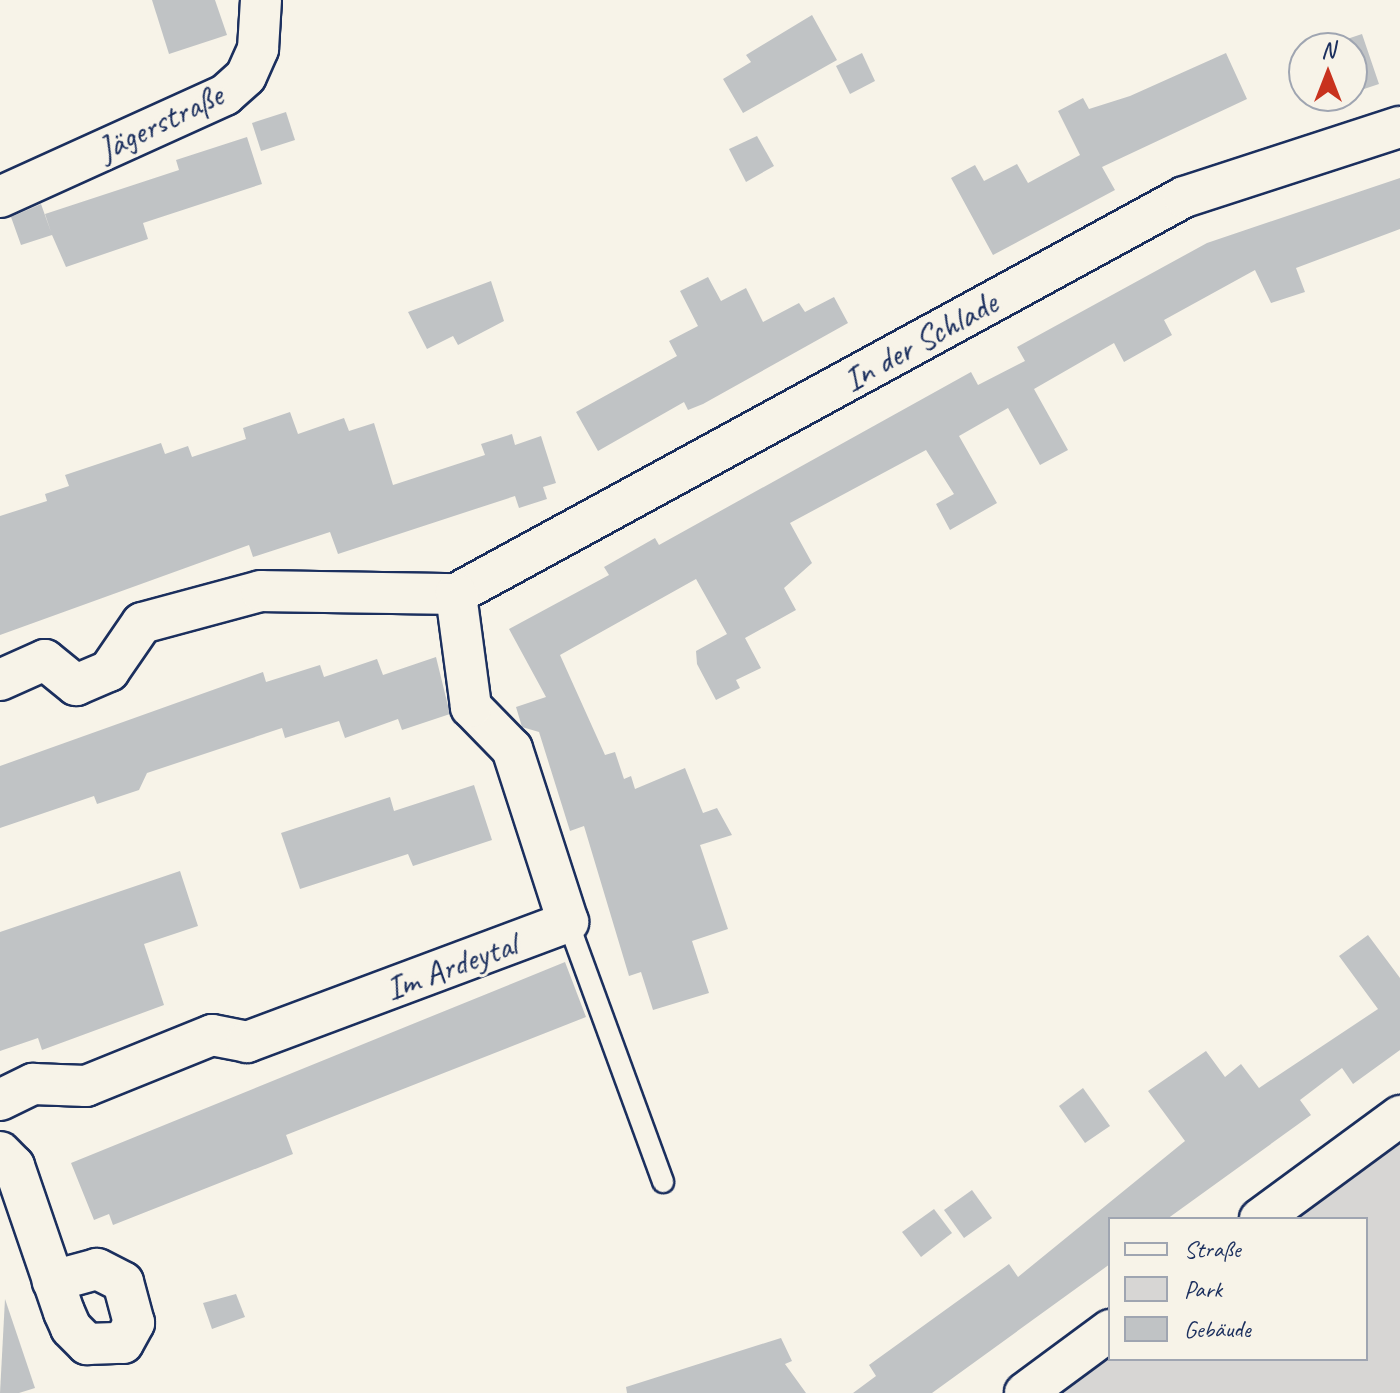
<!DOCTYPE html>
<meta charset="utf-8">
<style>
body{margin:0}
#map{position:relative;width:1400px;height:1393px;overflow:hidden;background:#f7f3e8;font-family:Caveat,sans-serif}
div>[style]{position:absolute}
[style*='--x']{left:calc(var(--x)*1px);top:calc(var(--y)*1px);width:calc(var(--w)*1px);rotate:calc(var(--a)*1deg)}
.green>*{inset:0;background:#d7d6d4}
.building>*{inset:0;background:#c0c3c5}
.roads{filter:drop-shadow(2px 0 #1b2f5e) drop-shadow(-2px 0 #1b2f5e) drop-shadow(0 2px #1b2f5e) drop-shadow(0 -2px #1b2f5e)}
.service>*{height:20px;margin:-10px;padding:0 10px;transform-origin:10px;border-radius:10px;background:#f7f3e8}
.minor>*{height:40px;margin:-20px;padding:0 20px;transform-origin:20px;border-radius:20px;background:#f7f3e8}
span{translate:-50% -50%;white-space:nowrap;text-align:center;line-height:1.15;-webkit-text-stroke:6px #f7f3e8;paint-order:stroke}
.street-label{font-size:34px;color:#1b2f5e}
.legend{position:absolute;left:1108px;top:1217px;width:260px;height:144px;box-sizing:border-box;background:#f7f3e8;border:2px solid #9fa5b1;margin:0;padding:10px 14px;list-style:none;font-size:24px;color:#1b2f5e}
.legend li{display:flex;align-items:center;gap:16px;height:40px}
.legend b{width:40px;border:2px solid #9fa5b1}
.north{position:absolute;left:1288px;top:32px;width:80px;height:80px;box-sizing:border-box;background:#f7f3e8;border:2px solid #9fa5b1;border-radius:50%;rotate:0deg;font-size:22px;font-weight:700;line-height:32px;text-align:center;color:#1b2f5e}
.north::after{content:'';display:block;margin:auto;width:28px;height:36px;background:#c8321e;clip-path:polygon(50% 0,100% 100%,50% 72%,0 100%)}
</style>
<div id="map">
<div class="green">
<i style="clip-path:polygon(1400px 1138px,1400px 1393px,1054px 1393px,1110px 1352px,1110px 1359px,1366px 1359px,1366px 1219px,1290px 1219px)"></i>
</div>
<div class="building">
<i style="clip-path:polygon(152px 0,215px 0,227px 35px,169px 54px)"></i>
<i style="clip-path:polygon(812px 15px,837px 60px,743px 113px,723px 79px,751px 62px,746px 55px)"></i>
<i style="clip-path:polygon(1362px 34px,1379px 84px,1352px 93px,1352px 48px,1320px 48px)"></i>
<i style="clip-path:polygon(862px 53px,875px 81px,850px 94px,836px 66px)"></i>
<i style="clip-path:polygon(1226px 53px,1247px 99px,1102px 167px,1115px 190px,993px 255px,951px 178px,975px 165px,984px 181px,1017px 164px,1028px 183px,1080px 155px,1058px 111px,1083px 98px,1089px 109px,1130px 96px)"></i>
<i style="clip-path:polygon(286px 112px,295px 140px,261px 151px,252px 123px)"></i>
<i style="clip-path:polygon(757px 136px,774px 166px,746px 182px,729px 149px)"></i>
<i style="clip-path:polygon(247px 137px,262px 184px,143px 223px,148px 239px,66px 267px,52px 235px,21px 245px,11px 217px,41px 204px,51px 232px,45px 214px,179px 170px,176px 160px)"></i>
<i style="clip-path:polygon(1400px 178px,1400px 229px,1296px 268px,1305px 292px,1271px 303px,1255px 270px,1164px 320px,1172px 335px,1124px 362px,1114px 343px,1034px 389px,1068px 450px,1040px 465px,1008px 408px,959px 436px,997px 503px,950px 530px,936px 504px,954px 494px,926px 450px,790px 523px,812px 563px,784px 588px,796px 610px,745px 638px,761px 668px,736px 680px,740px 688px,716px 700px,697px 664px,696px 651px,727px 634px,696px 579px,560px 655px,605px 755px,615px 752px,624px 779px,631px 776px,635px 789px,685px 768px,703px 813px,717px 808px,732px 835px,700px 845px,728px 929px,692px 941px,709px 993px,653px 1010px,641px 972px,629px 976px,584px 826px,570px 831px,539px 732px,522px 727px,516px 707px,546px 697px,509px 629px,609px 575px,604px 567px,655px 538px,659px 545px,971px 372px,978px 385px,1025px 361px,1017px 347px,1207px 243px)"></i>
<i style="clip-path:polygon(708px 277px,721px 301px,746px 288px,763px 322px,799px 303px,805px 312px,834px 297px,848px 323px,703px 404px,688px 410px,684px 402px,598px 451px,576px 412px,677px 356px,669px 341px,698px 326px,680px 291px)"></i>
<i style="clip-path:polygon(491px 281px,504px 321px,458px 345px,453px 336px,427px 349px,408px 312px)"></i>
<i style="clip-path:polygon(290px 412px,298px 434px,344px 418px,349px 431px,374px 423px,393px 485px,485px 455px,481px 444px,512px 434px,515px 445px,541px 436px,556px 483px,543px 487px,547px 499px,519px 508px,515px 496px,338px 554px,330px 532px,253px 557px,249px 545px,0 635px,0 516px,47px 501px,45px 494px,69px 486px,65px 475px,161px 443px,165px 454px,188px 446px,192px 457px,246px 439px,243px 428px)"></i>
<i style="clip-path:polygon(436px 657px,450px 714px,402px 730px,398px 719px,345px 738px,339px 721px,285px 738px,282px 728px,147px 773px,139px 790px,97px 804px,94px 796px,0 828px,0 766px,263px 672px,266px 682px,320px 665px,324px 677px,377px 659px,383px 675px)"></i>
<i style="clip-path:polygon(474px 785px,492px 840px,413px 866px,408px 854px,300px 889px,281px 833px,390px 797px,394px 811px)"></i>
<i style="clip-path:polygon(180px 871px,198px 926px,144px 944px,164px 1005px,42px 1050px,38px 1038px,0 1051px,0 932px)"></i>
<i style="clip-path:polygon(1368px 935px,1400px 978px,1400px 1050px,1353px 1084px,1342px 1068px,1300px 1100px,1311px 1115px,1167px 1219px,1110px 1219px,1110px 1264px,932px 1393px,853px 1393px,876px 1376px,869px 1365px,1009px 1264px,1018px 1277px,1185px 1141px,1148px 1091px,1206px 1051px,1225px 1077px,1241px 1064px,1259px 1088px,1378px 1009px,1339px 956px)"></i>
<i style="clip-path:polygon(565px 962px,586px 1017px,286px 1135px,293px 1154px,113px 1225px,109px 1214px,94px 1220px,71px 1163px)"></i>
<i style="clip-path:polygon(1083px 1088px,1110px 1126px,1085px 1143px,1059px 1106px)"></i>
<i style="clip-path:polygon(972px 1190px,992px 1218px,964px 1238px,944px 1210px)"></i>
<i style="clip-path:polygon(934px 1209px,952px 1233px,921px 1257px,902px 1232px)"></i>
<i style="clip-path:polygon(236px 1294px,245px 1317px,212px 1329px,203px 1303px)"></i>
<i style="clip-path:polygon(5px 1299px,35px 1388px,19px 1393px,0 1393px)"></i>
<i style="clip-path:polygon(781px 1338px,792px 1361px,785px 1364px,806px 1393px,627px 1393px,626px 1387px)"></i>
</div>
<div class="roads">
<div class="service">
<i style="--x:568;--y:922;--w:277;--a:69.9"></i>
</div>
<div class="minor">
<i style="--x:0;--y:197;--w:247;--a:-24.4"></i>
<i style="--x:225;--y:95;--w:28;--a:-42"></i>
<i style="--x:246;--y:76;--w:30;--a:-66"></i>
<i style="--x:258;--y:49;--w:49;--a:-86.5"></i>
<i style="--x:0;--y:680;--w:49;--a:-24"></i>
<i style="--x:45;--y:660;--w:40;--a:39"></i>
<i style="--x:76;--y:685;--w:36;--a:-23"></i>
<i style="--x:109;--y:671;--w:58;--a:-55.5"></i>
<i style="--x:142;--y:623;--w:123;--a:-15.1"></i>
<i style="--x:261;--y:591;--w:195;--a:0.9"></i>
<i style="--x:456;--y:594;--w:829;--a:-28.6"></i>
<i style="--x:1184;--y:197;--w:227;--a:-18"></i>
<i style="--x:0;--y:1100;--w:37;--a:-26"></i>
<i style="--x:33;--y:1084;--w:53;--a:2.2"></i>
<i style="--x:86;--y:1086;--w:136;--a:-22"></i>
<i style="--x:212;--y:1035;--w:36;--a:11"></i>
<i style="--x:247;--y:1042;--w:343;--a:-20.5"></i>
<i style="--x:568;--y:922;--w:182;--a:-107.9"></i>
<i style="--x:512;--y:749;--w:59;--a:-134.3"></i>
<i style="--x:471;--y:707;--w:114;--a:-97.6"></i>
<i style="--x:0;--y:1152;--w:20;--a:45"></i>
<i style="--x:14;--y:1166;--w:154;--a:71.1"></i>
<i style="--x:64;--y:1312;--w:17;--a:66"></i>
<i style="--x:71;--y:1328;--w:23;--a:45"></i>
<i style="--x:87;--y:1344;--w:36;--a:-2"></i>
<i style="--x:123;--y:1343;--w:23;--a:-61"></i>
<i style="--x:134;--y:1323;--w:42;--a:-105"></i>
<i style="--x:123;--y:1282;--w:29;--a:-153"></i>
<i style="--x:97;--y:1269;--w:46;--a:164.7"></i>
<i style="--x:1260;--y:1219;--w:174;--a:-36.3"></i>
<i style="--x:1025;--y:1393;--w:106;--a:-36.5"></i>
</div>
</div>
<div class="street-label">
<span style="left:160px;top:122px;rotate:-26deg">Jägerstraße</span>
<span style="left:920px;top:341px;rotate:-29deg">In der Schlade</span>
<span style="left:451px;top:966px;rotate:-20deg">Im Ardeytal</span>
</div>
<ul class="legend">
<li><b style="height:10px;background:#f7f3e8"></b>Straße</li>
<li><b style="height:22px;background:#d7d6d4"></b>Park</li>
<li><b style="height:22px;background:#c0c3c5"></b>Gebäude</li>
</ul>
<div class="north">N</div>
</div>
